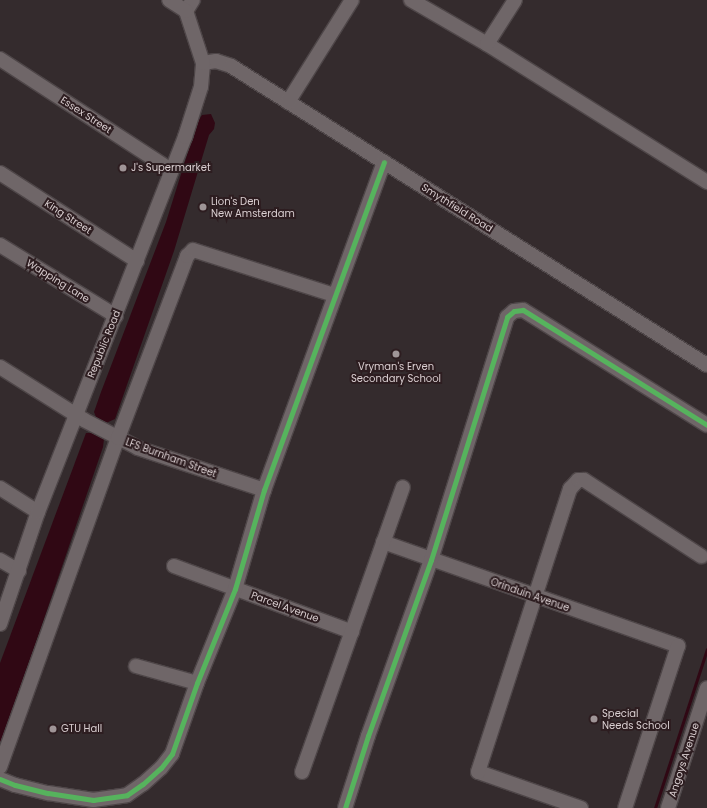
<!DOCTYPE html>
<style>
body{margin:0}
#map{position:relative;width:707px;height:808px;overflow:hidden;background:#342b2d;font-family:Poppins,sans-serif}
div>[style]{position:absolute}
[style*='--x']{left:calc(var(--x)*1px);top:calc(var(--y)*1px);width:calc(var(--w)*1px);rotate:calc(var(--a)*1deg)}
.water>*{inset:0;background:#300814}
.stream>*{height:3px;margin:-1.5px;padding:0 1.5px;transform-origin:1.5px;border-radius:1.5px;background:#300814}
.roads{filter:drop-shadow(1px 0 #4e4648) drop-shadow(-1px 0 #4e4648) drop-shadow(0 1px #4e4648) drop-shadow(0 -1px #4e4648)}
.minor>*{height:14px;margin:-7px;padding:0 7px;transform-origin:7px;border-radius:7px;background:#6f6668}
.cycleway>*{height:5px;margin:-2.5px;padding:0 2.5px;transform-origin:2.5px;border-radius:2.5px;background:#56b35d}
.dots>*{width:11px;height:11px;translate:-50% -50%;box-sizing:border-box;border:2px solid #2d1d20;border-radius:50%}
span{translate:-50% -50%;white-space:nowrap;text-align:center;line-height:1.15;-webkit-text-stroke:4px #2d1d20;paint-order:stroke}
.street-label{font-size:10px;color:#d9ced0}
.poi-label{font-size:10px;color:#d9ced0}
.left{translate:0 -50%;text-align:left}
</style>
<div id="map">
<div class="water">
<i style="clip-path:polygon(211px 114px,215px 123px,214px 129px,209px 135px,174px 251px,115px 419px,106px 423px,96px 417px,94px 412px,101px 392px,166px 222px,197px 123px,202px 115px)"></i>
<i style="clip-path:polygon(86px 433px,97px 433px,104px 439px,103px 447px,0 747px,0 663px)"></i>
</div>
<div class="stream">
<i style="--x:655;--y:808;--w:167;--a:-71.9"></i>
</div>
<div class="roads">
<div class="minor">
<i style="--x:411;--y:0;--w:88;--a:30.1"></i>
<i style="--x:487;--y:44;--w:260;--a:32.1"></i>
<i style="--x:186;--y:11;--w:13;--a:-58"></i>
<i style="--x:487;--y:44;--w:52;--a:-57.5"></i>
<i style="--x:0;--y:59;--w:204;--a:33"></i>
<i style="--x:203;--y:63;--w:13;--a:-9"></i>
<i style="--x:216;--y:61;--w:16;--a:18"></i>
<i style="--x:231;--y:66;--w:562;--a:32.14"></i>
<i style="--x:288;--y:102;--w:120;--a:-57.9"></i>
<i style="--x:0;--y:173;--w:163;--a:32.7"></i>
<i style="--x:0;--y:245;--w:136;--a:31.5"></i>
<i style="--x:0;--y:367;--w:99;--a:32.2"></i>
<i style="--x:84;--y:420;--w:61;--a:27.4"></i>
<i style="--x:138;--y:448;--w:133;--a:18.4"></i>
<i style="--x:0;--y:488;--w:45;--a:32.3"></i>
<i style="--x:383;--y:542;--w:313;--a:19.4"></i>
<i style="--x:678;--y:646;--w:170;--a:108.1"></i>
<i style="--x:0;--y:560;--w:22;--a:30"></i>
<i style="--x:174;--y:566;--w:190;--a:20.3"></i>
<i style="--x:0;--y:624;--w:118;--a:-71.3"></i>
<i style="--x:38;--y:512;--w:403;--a:-68.6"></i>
<i style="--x:185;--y:137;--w:52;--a:-72.3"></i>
<i style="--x:201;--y:87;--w:24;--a:-85"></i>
<i style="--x:203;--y:63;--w:55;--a:-108.1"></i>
<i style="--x:186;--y:11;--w:20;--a:-147"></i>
<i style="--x:136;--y:666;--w:63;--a:15.6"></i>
<i style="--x:0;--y:767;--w:350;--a:-70.3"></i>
<i style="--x:118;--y:438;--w:195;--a:-69.2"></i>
<i style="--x:187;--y:256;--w:8;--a:-45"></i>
<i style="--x:193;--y:250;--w:148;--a:17.7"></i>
<i style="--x:302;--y:772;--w:302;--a:-70.5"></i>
<i style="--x:0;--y:779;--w:16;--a:22"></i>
<i style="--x:15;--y:785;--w:34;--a:14"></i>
<i style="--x:48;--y:793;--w:46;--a:8.8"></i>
<i style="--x:93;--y:800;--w:34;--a:-8"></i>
<i style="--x:127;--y:795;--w:19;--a:-35"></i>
<i style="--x:143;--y:784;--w:24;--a:-42"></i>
<i style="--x:161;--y:768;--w:18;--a:-52"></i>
<i style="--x:172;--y:754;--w:75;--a:-70.6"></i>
<i style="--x:197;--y:683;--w:101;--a:-68"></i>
<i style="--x:235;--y:589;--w:103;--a:-73.7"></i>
<i style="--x:264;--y:490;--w:349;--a:-69.9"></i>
<i style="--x:345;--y:808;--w:76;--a:-72.3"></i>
<i style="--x:368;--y:736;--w:187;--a:-70.3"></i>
<i style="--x:431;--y:560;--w:255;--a:-72.6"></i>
<i style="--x:507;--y:317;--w:9;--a:-41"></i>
<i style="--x:514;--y:311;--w:9;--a:-6"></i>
<i style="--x:523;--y:310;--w:217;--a:32"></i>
<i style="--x:581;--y:808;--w:109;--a:-160.7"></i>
<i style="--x:478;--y:772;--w:298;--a:-72"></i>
<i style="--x:570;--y:489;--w:12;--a:-48"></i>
<i style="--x:578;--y:480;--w:6;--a:0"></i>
<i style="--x:584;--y:480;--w:140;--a:33"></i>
<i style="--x:668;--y:808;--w:126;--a:-72"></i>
</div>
</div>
<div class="cycleway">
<i style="--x:0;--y:779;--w:16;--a:22"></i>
<i style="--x:15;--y:785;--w:34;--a:14"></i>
<i style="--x:48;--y:793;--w:46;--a:8.8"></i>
<i style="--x:93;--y:800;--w:34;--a:-8"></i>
<i style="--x:127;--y:795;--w:19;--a:-35"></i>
<i style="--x:143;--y:784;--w:24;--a:-42"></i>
<i style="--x:161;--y:768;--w:18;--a:-52"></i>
<i style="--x:172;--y:754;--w:75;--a:-70.6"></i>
<i style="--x:197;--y:683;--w:101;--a:-68"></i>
<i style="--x:235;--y:589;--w:103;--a:-73.7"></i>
<i style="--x:264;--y:490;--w:349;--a:-69.9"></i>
<i style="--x:345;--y:808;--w:76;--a:-72.3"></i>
<i style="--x:368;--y:736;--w:187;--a:-70.3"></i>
<i style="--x:431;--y:560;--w:255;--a:-72.6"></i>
<i style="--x:507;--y:317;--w:9;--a:-41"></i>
<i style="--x:514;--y:311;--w:9;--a:-6"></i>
<i style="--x:523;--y:310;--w:217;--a:32"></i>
</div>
<div class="dots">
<i style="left:123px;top:168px;background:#9f9597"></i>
<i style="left:203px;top:207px;background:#9f9597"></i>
<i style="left:396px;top:354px;background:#9f9597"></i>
<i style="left:594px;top:719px;background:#9f9597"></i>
<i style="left:53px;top:729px;background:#9f9597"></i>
</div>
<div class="street-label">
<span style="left:86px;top:115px;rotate:33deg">Essex Street</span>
<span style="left:457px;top:208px;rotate:32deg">Smythfield Road</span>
<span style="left:68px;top:217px;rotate:33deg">King Street</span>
<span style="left:58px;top:281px;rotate:32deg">Wapping Lane</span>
<span style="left:104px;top:344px;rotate:-68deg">Republic Road</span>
<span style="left:171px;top:458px;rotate:20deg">LFS Burnham Street</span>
<span style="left:530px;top:595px;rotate:19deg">Orinduin Avenue</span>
<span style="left:285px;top:607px;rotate:20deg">Parcel Avenue</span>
<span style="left:684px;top:760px;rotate:-72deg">Angoys Avenue</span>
</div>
<div class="poi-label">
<span class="left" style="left:131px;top:168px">J's Supermarket</span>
<span class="left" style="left:211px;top:207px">Lion's Den<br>New Amsterdam</span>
<span style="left:396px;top:372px">Vryman's Erven<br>Secondary School</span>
<span class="left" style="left:602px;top:719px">Special<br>Needs School</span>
<span class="left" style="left:61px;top:729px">GTU Hall</span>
</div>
</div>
